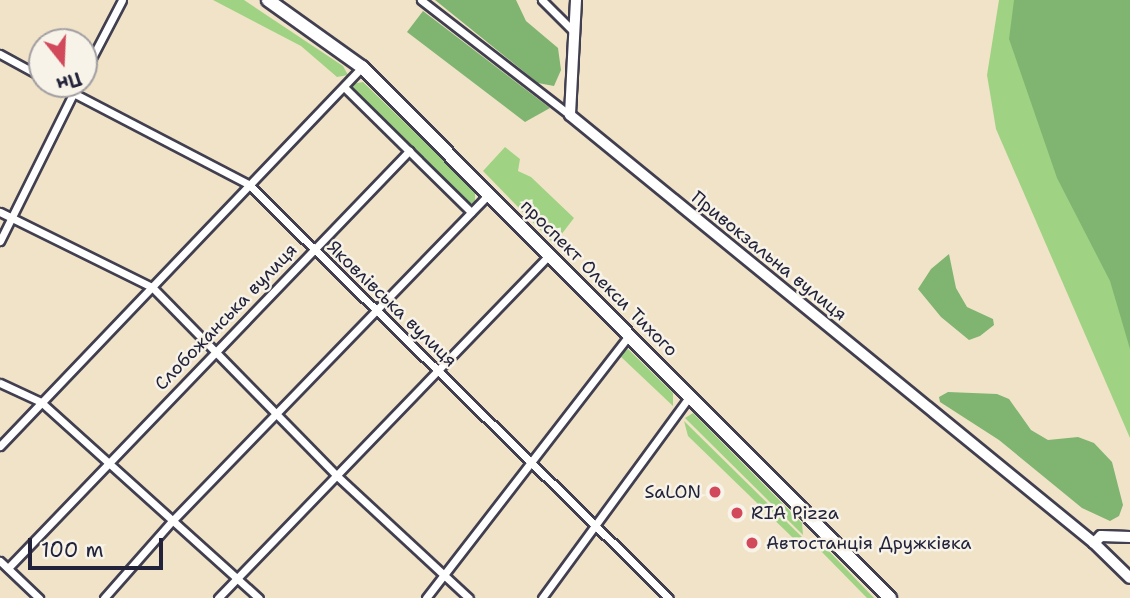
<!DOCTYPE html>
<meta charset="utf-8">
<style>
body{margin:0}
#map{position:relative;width:1130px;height:598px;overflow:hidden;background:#f1e3c8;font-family:"Shantell Sans",sans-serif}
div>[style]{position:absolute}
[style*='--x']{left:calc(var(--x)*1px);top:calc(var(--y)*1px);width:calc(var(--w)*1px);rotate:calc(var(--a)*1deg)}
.green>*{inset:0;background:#9fd383}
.forest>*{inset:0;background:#7fb571}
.roads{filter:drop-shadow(2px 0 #413f50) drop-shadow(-2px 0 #413f50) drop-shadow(0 2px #413f50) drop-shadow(0 -2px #413f50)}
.street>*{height:7px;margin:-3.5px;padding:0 3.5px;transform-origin:3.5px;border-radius:3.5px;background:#fff}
.secondary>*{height:10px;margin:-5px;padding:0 5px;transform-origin:5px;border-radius:5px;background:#fff}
.primary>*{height:12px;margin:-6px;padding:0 6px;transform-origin:6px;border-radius:6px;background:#fff}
.dots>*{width:19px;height:19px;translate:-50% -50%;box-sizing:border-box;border:4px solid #f7f3e8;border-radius:50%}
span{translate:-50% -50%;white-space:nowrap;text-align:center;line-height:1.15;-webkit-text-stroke:5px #f7f3e8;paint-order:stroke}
.street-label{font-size:18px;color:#22223b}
.poi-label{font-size:18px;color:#22223b}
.right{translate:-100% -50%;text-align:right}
.left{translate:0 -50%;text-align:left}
.north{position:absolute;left:28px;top:28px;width:70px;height:70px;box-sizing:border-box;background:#f7f3e8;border:2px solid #a29fa3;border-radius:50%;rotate:162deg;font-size:19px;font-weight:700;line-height:28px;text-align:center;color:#22223b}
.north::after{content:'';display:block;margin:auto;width:24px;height:32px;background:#d1495b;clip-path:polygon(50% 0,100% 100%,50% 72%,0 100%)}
.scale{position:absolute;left:28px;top:538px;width:135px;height:32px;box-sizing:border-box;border:4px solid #22223b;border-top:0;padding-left:9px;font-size:21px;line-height:24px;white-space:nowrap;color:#22223b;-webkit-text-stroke:5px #f7f3e8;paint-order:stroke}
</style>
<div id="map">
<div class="green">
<i style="clip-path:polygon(213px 0,244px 0,343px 66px,348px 75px,337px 77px,301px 46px)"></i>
<i style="clip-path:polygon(999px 0,1130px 0,1130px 438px,996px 129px,987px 75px)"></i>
<i style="clip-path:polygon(363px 82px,475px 191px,475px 203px,467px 204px,352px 92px,352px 84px)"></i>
<i style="clip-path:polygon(505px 147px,520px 159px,518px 171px,531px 177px,574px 218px,554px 244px,483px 171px)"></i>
<i style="clip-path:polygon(628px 349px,673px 393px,673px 406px,619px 355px)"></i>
<i style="clip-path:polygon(693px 413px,802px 523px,803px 535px,685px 418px)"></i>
<i style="clip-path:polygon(684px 421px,802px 537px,793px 538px,688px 436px)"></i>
<i style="clip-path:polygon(822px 544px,874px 598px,867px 598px,815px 545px)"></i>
</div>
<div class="forest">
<i style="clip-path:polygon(435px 0,516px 0,526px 21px,558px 48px,561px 70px,554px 86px,538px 83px)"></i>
<i style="clip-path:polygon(1014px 0,1130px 0,1130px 349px,1110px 281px,1057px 178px,1009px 39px)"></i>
<i style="clip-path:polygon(423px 11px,550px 108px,525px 122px,407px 32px)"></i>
<i style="clip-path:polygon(949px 254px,956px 288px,967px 307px,993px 319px,994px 325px,980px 336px,969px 340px,941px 317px,918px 289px,931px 269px)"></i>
<i style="clip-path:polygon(948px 392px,997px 394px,1009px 399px,1031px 430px,1048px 440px,1078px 437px,1094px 443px,1112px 462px,1123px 505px,1119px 516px,1110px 521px,1082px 508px,999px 440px,940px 402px,939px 397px)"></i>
</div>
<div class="roads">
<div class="street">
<i style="--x:421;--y:0;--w:188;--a:37.7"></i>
<i style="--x:542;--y:0;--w:45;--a:45"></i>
<i style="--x:0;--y:54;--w:48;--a:28.7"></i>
<i style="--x:84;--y:73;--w:82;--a:-62.5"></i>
<i style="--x:56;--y:84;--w:216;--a:27.5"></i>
<i style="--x:248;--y:184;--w:590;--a:44.52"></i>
<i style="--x:344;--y:87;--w:91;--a:44.6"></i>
<i style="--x:0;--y:212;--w:169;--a:26.3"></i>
<i style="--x:152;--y:287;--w:263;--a:45.6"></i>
<i style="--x:336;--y:475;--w:181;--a:42.8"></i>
<i style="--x:0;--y:241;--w:175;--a:-63.6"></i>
<i style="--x:0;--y:383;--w:45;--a:24.9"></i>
<i style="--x:41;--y:402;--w:293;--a:42"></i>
<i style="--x:0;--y:446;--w:524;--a:-46.31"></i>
<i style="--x:0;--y:561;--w:54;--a:43.5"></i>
<i style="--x:8;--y:568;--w:579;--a:-46.12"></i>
<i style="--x:409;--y:151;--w:87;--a:44.5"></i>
<i style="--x:104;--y:598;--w:103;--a:-48.6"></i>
<i style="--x:172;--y:521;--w:457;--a:-45.9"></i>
<i style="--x:218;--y:598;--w:478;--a:-46"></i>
<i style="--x:426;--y:598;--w:332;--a:-52.3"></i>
<i style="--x:542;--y:598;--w:250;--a:-53.8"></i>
</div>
<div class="secondary">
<i style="--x:576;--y:0;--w:115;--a:93"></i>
<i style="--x:570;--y:115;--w:677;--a:39.24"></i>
<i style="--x:1130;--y:537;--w:29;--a:-178"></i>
<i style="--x:1101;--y:536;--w:10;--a:135"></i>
<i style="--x:1094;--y:543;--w:50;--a:44.2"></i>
</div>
<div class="primary">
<i style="--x:268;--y:0;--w:115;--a:35.5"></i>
<i style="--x:362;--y:67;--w:749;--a:45.16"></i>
</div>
</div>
<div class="dots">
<i style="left:715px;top:492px;background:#d1495b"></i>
<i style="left:737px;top:513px;background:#d1495b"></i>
<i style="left:752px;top:543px;background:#d1495b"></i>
</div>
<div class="street-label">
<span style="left:769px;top:256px;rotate:39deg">Привокзальна вулиця</span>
<span style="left:599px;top:278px;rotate:45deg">проспект Олекси Тихого</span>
<span style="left:392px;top:304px;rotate:44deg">Яковлівська вулиця</span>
<span style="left:226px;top:317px;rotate:-46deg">Слобожанська вулиця</span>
</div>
<div class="poi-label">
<span class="right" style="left:701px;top:492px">SaLON</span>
<span class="left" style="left:751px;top:513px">RIA Pizza</span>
<span class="left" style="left:766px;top:543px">Автостанція Дружківка</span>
</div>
<div class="north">Пн</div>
<div class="scale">100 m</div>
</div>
